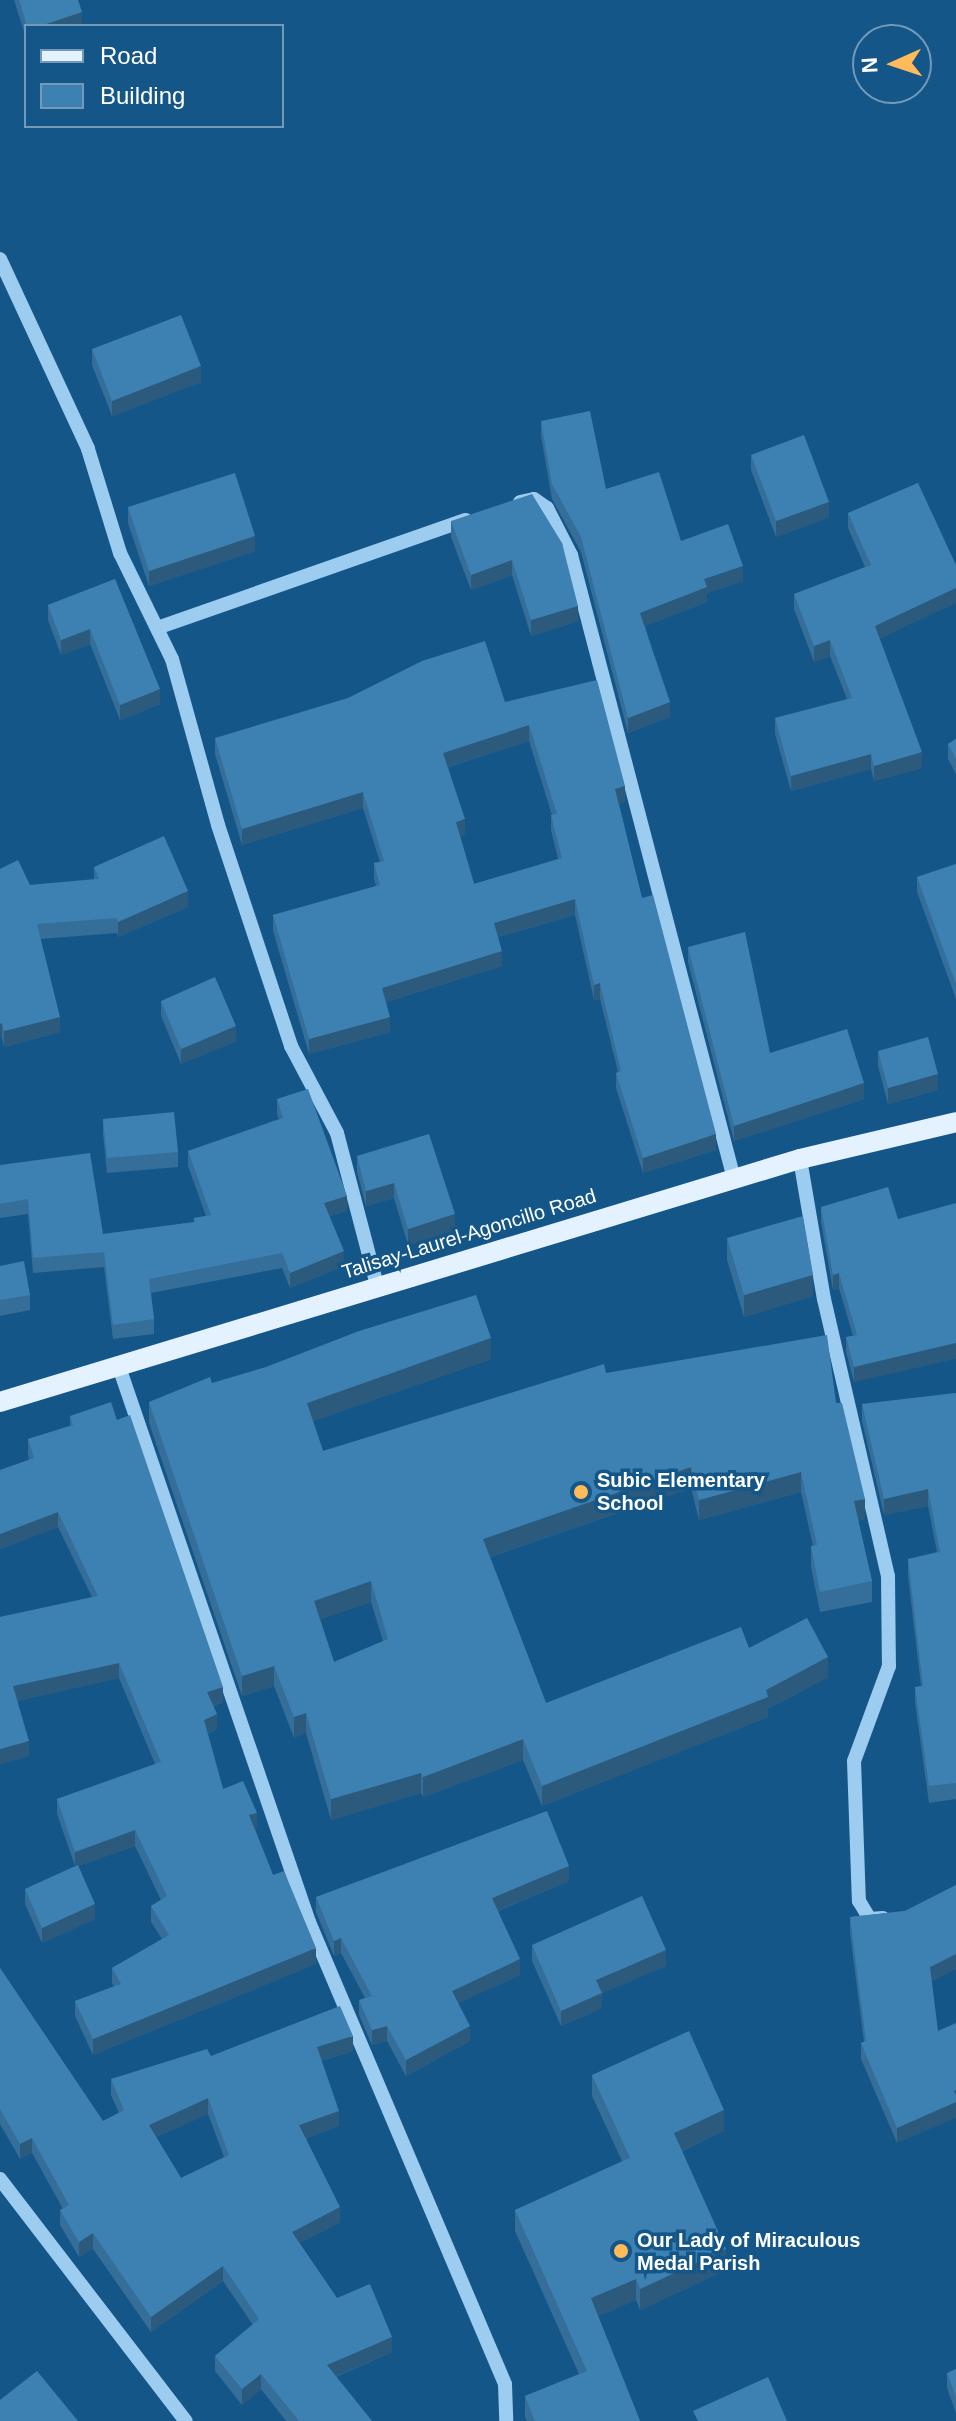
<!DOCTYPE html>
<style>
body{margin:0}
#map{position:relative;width:956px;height:2421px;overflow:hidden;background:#155688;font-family:Helvetica,sans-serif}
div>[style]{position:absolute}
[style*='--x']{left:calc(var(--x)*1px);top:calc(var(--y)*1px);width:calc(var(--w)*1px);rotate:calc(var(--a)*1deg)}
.minor>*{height:14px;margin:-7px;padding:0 7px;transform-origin:7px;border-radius:7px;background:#9cccef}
.major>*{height:20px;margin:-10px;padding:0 10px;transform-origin:10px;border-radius:10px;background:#e4f2ff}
.wall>*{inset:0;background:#346e99}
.shaded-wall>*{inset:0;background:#2b5a7d}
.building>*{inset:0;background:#3d80b2}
.dots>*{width:22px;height:22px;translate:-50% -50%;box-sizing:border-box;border:4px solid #155688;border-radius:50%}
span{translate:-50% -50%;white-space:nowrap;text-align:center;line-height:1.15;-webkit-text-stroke:7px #155688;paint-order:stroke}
.street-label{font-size:20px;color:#fff}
.poi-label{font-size:20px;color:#fff;font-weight:700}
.left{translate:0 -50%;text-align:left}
.legend{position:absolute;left:24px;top:24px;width:260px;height:104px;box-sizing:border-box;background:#155688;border:2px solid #739ab8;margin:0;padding:10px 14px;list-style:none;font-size:24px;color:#fff}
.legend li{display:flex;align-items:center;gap:16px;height:40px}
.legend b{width:40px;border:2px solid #739ab8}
.north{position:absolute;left:852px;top:24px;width:80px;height:80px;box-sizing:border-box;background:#155688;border:2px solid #739ab8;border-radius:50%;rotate:267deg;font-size:22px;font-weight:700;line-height:32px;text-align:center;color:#fff}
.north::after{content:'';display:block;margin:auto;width:28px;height:36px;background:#ffba5a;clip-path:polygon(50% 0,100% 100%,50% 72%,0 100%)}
</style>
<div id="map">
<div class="minor">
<i style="--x:0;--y:259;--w:209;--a:65.1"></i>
<i style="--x:88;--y:449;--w:109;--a:72.9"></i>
<i style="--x:120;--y:553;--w:118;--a:63.9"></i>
<i style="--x:172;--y:659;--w:172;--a:74.5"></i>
<i style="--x:218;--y:825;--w:233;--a:71.7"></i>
<i style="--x:291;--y:1046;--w:98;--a:62.1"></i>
<i style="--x:337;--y:1133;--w:158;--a:75.3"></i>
<i style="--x:520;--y:502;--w:14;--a:-12"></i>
<i style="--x:534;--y:499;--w:16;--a:35"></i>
<i style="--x:547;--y:508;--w:53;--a:62.9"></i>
<i style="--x:571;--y:555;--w:645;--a:75.36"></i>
<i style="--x:157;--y:628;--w:327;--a:-19.3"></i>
<i style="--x:800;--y:1159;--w:142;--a:80.3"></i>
<i style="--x:824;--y:1299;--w:284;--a:77"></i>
<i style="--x:888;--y:1576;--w:90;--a:89.4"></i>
<i style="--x:889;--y:1666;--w:101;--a:110.2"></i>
<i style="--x:854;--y:1761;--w:140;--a:88"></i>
<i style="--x:859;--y:1901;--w:21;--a:59"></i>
<i style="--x:870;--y:1919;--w:13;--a:-4"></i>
<i style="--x:118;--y:1364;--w:590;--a:71.1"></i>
<i style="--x:309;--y:1922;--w:502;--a:67.01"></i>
<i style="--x:505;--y:2384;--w:37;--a:88"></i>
<i style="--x:0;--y:2179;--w:305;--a:52.5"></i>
</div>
<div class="major">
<i style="--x:0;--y:1402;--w:836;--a:-16.9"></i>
<i style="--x:800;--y:1159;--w:160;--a:-13.3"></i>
</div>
<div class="wall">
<i style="clip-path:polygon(14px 0,78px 0,82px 26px,26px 26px,26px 38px)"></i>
<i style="clip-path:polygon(92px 349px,201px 382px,112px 416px,92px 365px)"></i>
<i style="clip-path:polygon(541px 421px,606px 489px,681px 541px,743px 581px,707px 593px,707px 602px,645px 626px,670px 717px,628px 733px,581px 552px,552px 499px,541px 436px)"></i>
<i style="clip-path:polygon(751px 455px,829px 517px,776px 537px,751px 470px)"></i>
<i style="clip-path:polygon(918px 483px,879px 639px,922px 768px,874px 781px,871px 769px,791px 791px,775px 734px,775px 718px,847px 699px,830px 656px,814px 662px,794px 609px,794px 594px,865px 567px,848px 528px,848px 513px)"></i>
<i style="clip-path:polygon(128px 507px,255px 551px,149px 586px,128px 523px)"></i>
<i style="clip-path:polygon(451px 521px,562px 543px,578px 621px,531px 636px,512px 575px,471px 590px,451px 537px)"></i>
<i style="clip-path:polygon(115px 579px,160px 704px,120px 720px,90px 644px,61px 655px,48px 620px,48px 605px)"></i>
<i style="clip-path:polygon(evenodd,505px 702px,625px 802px,619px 804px,642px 898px,716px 1150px,643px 1173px,616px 1088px,616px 1073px,618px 1072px,600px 999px,594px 1000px,575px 915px,498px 937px,502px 966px,386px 1002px,390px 1032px,309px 1054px,273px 931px,273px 915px,376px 886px,374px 879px,374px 863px,380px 862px,363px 808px,242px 845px,215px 754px,215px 738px,505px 702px,529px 741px,552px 815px,551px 815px,551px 830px,558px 859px,474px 884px,460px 836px,465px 834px,448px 767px,529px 741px)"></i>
<i style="clip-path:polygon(956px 739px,956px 774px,948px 759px,948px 744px)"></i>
<i style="clip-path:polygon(956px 864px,956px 999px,917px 892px,917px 877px)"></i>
<i style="clip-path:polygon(94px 867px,188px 907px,118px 937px,117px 933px,40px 939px,60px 1032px,4px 1047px,2px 1038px,0 869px,30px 885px,94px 879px)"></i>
<i style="clip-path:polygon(688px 947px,770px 1053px,864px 1099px,734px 1141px,688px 962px)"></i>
<i style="clip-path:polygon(161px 1001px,236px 1041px,181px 1064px,161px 1016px)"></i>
<i style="clip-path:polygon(878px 1051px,938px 1090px,888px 1104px,878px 1066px)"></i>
<i style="clip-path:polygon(277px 1099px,347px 1211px,329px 1216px,344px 1266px,290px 1288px,282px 1268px,151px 1293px,154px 1319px,154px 1334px,113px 1339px,104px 1267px,33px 1273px,28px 1214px,0 1218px,0 1165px,103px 1234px,194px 1222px,194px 1218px,206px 1216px,188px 1166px,188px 1151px,279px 1119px,277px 1114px)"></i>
<i style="clip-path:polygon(103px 1119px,178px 1152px,178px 1167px,107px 1173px,103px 1134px)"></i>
<i style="clip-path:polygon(357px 1156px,455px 1230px,408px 1245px,394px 1198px,366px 1206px,357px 1172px)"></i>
<i style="clip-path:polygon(821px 1207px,898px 1219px,854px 1382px,846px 1352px,846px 1337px,853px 1336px,839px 1288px,833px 1290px,821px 1222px)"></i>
<i style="clip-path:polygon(727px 1238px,813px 1296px,744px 1317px,727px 1260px)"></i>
<i style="clip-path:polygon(0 1266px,30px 1295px,30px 1310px,0 1316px)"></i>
<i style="clip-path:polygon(evenodd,491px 1359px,313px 1421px,323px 1451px,606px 1373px,836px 1403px,865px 1519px,858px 1521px,872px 1581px,872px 1602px,820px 1612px,811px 1567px,811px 1546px,813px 1546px,801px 1492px,699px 1520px,691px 1488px,490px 1557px,546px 1703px,749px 1648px,828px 1677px,768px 1709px,768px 1717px,542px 1806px,523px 1760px,423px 1797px,421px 1793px,331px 1820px,306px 1733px,294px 1738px,274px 1686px,242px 1696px,149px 1423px,149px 1402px,212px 1383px,491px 1359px,371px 1602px,383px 1641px,334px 1662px,320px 1619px,371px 1602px)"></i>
<i style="clip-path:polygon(956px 1393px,956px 1799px,929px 1803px,915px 1703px,915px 1687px,921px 1686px,908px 1576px,908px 1559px,937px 1552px,928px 1506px,884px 1515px,862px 1421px,862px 1404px)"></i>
<i style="clip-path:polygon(70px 1416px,223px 1702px,213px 1706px,217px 1729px,208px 1734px,223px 1789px,257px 1828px,255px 1829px,273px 1875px,316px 1964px,93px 2055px,75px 2016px,75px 2001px,114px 1986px,112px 1983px,112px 1968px,162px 1939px,151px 1922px,151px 1906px,161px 1900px,135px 1846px,78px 1866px,95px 1919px,42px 1943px,25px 1904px,25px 1889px,75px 1866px,57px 1814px,57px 1799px,155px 1764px,119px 1678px,17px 1701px,29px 1756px,0 1764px,0 1617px,92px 1597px,58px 1527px,0 1549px,0 1470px,29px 1460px,28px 1455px,28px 1439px,70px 1426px)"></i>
<i style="clip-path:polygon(569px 1881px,498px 1911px,520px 1975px,458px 2003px,470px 2041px,406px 2076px,387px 2041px,372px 2045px,359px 2015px,359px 2000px,365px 1998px,341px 1953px,334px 1956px,316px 1912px,316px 1897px)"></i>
<i style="clip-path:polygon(956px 1885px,956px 1969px,932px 1981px,897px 2143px,861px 2059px,861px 2043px,864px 2042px,850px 1933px,850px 1917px,905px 1911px)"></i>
<i style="clip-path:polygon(532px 1945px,666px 1966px,602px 1993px,602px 2008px,561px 2026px,532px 1961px)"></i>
<i style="clip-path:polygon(evenodd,0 1968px,103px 2121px,119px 2113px,111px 2095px,111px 2079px,211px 2056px,353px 2051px,321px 2061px,339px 2126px,306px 2138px,340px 2222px,299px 2243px,337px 2298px,392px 2352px,336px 2377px,372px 2421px,286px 2421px,261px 2389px,242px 2405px,215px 2371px,215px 2356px,253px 2325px,223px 2281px,151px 2332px,93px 2249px,79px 2257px,60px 2225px,60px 2210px,63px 2209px,32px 2153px,20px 2159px,0 2124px,0 1968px,208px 2114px,224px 2157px,181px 2178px,156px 2137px,208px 2114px)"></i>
<i style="clip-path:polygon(592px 2075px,724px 2131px,682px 2151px,726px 2270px,640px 2310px,636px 2300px,598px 2316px,640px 2421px,527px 2421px,525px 2417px,525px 2396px,579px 2374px,515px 2231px,515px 2210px,622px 2161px,592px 2096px)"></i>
<i style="clip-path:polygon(956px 2369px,956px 2413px,947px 2388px,947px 2373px)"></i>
</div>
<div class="shaded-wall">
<i style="clip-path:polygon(82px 12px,82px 26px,40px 26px)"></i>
<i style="clip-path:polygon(201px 366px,201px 382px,112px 416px,112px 401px)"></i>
<i style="clip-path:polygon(829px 502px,829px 517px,776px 537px,776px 521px)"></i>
<i style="clip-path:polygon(255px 536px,255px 551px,149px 586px,149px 571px)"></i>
<i style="clip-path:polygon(512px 560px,512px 575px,471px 590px,471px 575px)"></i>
<i style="clip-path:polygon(743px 566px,743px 581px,707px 593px,707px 602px,640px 628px,640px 613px,704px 579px)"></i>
<i style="clip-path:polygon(956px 588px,956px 603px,875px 641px,875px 626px)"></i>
<i style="clip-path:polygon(578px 606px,578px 621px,531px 636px,531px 620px)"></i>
<i style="clip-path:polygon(90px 629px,90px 644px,61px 655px,61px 640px)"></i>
<i style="clip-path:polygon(830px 640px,830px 656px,814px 662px,814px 646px)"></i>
<i style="clip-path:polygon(160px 689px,160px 704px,120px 720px,120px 705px)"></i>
<i style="clip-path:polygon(670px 702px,670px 717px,628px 733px,628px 718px)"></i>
<i style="clip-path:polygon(529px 725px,529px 741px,443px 768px,443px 753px)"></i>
<i style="clip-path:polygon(922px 752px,922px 768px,874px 781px,874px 766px)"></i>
<i style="clip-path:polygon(871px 754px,871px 769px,791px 791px,791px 776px)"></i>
<i style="clip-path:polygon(625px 786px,625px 802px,615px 805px,615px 789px)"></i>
<i style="clip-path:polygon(363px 792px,363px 808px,242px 845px,242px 829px)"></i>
<i style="clip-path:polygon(465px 819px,465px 834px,456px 837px,456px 822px)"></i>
<i style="clip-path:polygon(188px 891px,188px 907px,118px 937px,118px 922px)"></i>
<i style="clip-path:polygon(575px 899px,575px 915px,494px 938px,494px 923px)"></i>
<i style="clip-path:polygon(502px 951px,502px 966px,382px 1003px,382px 988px)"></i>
<i style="clip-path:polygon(600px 983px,600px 999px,594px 1000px,594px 985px)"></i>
<i style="clip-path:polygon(60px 1017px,60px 1032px,4px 1047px,4px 1031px)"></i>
<i style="clip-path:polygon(390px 1017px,390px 1032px,309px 1054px,309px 1039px)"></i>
<i style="clip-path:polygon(2px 1023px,2px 1038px,0 1039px,0 1024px)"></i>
<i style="clip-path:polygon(236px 1026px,236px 1041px,181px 1064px,181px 1049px)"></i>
<i style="clip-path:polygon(938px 1074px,938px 1090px,888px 1104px,888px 1088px)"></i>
<i style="clip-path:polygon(864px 1083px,864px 1099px,734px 1141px,734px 1126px)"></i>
<i style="clip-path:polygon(716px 1134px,716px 1150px,643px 1173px,643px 1158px)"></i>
<i style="clip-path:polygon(394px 1183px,394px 1198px,366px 1206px,366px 1191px)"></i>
<i style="clip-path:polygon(347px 1196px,347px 1211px,324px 1217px,324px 1203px)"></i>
<i style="clip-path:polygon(455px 1214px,455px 1230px,408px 1245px,408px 1229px)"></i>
<i style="clip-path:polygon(344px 1251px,344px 1266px,290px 1288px,290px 1273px)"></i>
<i style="clip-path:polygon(839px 1273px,839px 1288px,833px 1290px,833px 1275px)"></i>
<i style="clip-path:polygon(813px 1275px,813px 1296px,744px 1317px,744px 1295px)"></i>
<i style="clip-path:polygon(491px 1338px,491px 1359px,307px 1423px,307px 1403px)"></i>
<i style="clip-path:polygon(956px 1343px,956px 1359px,854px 1382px,854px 1367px)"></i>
<i style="clip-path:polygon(691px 1467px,691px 1488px,483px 1559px,483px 1539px)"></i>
<i style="clip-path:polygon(801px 1472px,801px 1492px,699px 1520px,699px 1500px)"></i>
<i style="clip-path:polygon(928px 1489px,928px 1506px,884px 1515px,884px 1499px)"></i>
<i style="clip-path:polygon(865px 1499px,865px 1519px,854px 1522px,854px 1501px)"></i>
<i style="clip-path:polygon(58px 1512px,58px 1527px,0 1549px,0 1534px)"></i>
<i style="clip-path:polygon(371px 1581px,371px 1602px,314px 1621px,314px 1601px)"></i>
<i style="clip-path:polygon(828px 1657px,828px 1677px,768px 1709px,768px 1717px,542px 1806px,542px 1786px,766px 1690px)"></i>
<i style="clip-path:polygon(119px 1663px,119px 1678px,13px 1702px,13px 1686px)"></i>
<i style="clip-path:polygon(274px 1666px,274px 1686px,242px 1696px,242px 1676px)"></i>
<i style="clip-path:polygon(223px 1687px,223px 1702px,207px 1707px,207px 1692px)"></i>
<i style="clip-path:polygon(306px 1713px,306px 1733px,294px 1738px,294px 1717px)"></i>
<i style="clip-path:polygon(217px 1714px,217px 1729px,204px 1735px,204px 1720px)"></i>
<i style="clip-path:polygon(523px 1739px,523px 1760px,423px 1797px,423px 1777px)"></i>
<i style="clip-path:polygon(29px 1741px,29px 1756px,0 1764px,0 1749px)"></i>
<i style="clip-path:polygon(421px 1773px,421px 1793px,331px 1820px,331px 1799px)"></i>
<i style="clip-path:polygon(257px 1813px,257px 1828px,249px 1831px,249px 1815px)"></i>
<i style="clip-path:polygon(135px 1830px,135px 1846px,75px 1867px,75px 1852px)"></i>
<i style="clip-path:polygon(569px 1866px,569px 1881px,492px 1913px,492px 1898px)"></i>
<i style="clip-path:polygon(95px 1904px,95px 1919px,42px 1943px,42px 1928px)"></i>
<i style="clip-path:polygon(341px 1938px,341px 1953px,334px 1956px,334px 1941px)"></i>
<i style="clip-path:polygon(316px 1948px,316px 1964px,93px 2055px,93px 2039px)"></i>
<i style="clip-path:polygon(666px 1950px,666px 1966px,602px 1993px,602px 2008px,561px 2026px,561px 2011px,596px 1980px)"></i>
<i style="clip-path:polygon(956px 1954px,956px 1969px,930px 1982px,930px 1967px)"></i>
<i style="clip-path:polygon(520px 1959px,520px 1975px,452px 2006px,452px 1991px)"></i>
<i style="clip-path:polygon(387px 2026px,387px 2041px,372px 2045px,372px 2030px)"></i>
<i style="clip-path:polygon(470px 2026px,470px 2041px,406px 2076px,406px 2060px)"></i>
<i style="clip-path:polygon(353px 2036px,353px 2051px,317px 2062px,317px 2047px)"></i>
<i style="clip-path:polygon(956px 2090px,956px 2118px,897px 2143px,897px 2128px)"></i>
<i style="clip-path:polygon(208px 2098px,208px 2114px,149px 2140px,149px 2125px)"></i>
<i style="clip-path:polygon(724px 2110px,724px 2131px,674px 2154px,674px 2133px)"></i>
<i style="clip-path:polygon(339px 2111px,339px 2126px,299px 2140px,299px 2125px)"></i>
<i style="clip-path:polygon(32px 2138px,32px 2153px,20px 2159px,20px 2144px)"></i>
<i style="clip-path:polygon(340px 2207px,340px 2222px,292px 2247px,292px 2232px)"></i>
<i style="clip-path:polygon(93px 2233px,93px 2249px,79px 2257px,79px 2242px)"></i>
<i style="clip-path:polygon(726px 2249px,726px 2270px,640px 2310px,640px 2289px)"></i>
<i style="clip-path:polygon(223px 2266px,223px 2281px,151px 2332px,151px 2317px)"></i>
<i style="clip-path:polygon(636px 2279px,636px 2300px,591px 2319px,591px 2298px)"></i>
<i style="clip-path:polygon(392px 2337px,392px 2352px,327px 2380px,327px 2365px)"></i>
<i style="clip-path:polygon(261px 2374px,261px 2389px,242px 2405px,242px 2389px)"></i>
</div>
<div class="building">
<i style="clip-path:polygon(19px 0,78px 0,82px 12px,40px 26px,27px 26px)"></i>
<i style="clip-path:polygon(181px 315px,201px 366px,112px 401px,92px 349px)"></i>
<i style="clip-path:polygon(590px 411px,606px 489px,659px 472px,681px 541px,728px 524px,743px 566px,704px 579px,707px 587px,640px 613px,670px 702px,628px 718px,581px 537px,552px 484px,541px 421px)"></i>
<i style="clip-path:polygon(804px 435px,829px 502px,776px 521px,751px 455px)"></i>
<i style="clip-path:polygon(235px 473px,255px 536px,149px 571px,128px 507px)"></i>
<i style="clip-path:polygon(918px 483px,956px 565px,956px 588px,875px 626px,922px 752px,874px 766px,871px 754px,791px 776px,775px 718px,852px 698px,830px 640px,814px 646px,794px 594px,871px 565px,848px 513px)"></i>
<i style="clip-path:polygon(532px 494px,562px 543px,578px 606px,531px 620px,512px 560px,471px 575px,451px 521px)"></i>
<i style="clip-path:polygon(115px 579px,160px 689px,120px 705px,90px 629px,61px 640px,48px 605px)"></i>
<i style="clip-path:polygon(evenodd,485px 641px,505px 702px,597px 680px,625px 786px,615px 789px,642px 898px,653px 895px,716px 1134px,643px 1158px,616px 1073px,621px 1071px,600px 983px,594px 985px,575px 899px,494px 923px,502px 951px,382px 988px,390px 1017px,309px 1039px,273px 915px,380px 885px,374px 863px,384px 861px,363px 792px,242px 829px,215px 738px,348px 698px,422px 661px,485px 641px,529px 725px,557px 814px,551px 815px,562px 858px,474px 884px,456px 822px,465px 819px,443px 753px,529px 725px)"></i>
<i style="clip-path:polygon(956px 739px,956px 759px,948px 744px)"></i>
<i style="clip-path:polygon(164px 836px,188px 891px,118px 922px,117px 918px,37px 924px,60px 1017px,4px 1031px,2px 1023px,0 1024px,0 869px,18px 860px,30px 885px,99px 879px,94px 867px)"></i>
<i style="clip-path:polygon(956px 864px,956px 984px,917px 877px)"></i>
<i style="clip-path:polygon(745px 932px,770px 1053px,847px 1029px,864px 1083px,734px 1126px,688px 947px)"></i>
<i style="clip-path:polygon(215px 977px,236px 1026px,181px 1049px,161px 1001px)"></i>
<i style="clip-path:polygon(928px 1037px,938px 1074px,888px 1088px,878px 1051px)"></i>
<i style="clip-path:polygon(308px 1089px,347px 1196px,324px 1203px,344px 1251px,290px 1273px,282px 1253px,149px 1279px,154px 1319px,113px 1325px,104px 1252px,33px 1258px,28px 1199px,0 1204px,0 1165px,90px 1153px,103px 1234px,195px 1222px,194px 1218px,211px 1215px,188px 1151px,283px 1118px,277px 1099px)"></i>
<i style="clip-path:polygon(174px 1112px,178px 1152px,107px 1158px,103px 1119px)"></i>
<i style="clip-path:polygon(429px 1134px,455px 1214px,408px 1229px,394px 1183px,366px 1191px,357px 1156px)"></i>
<i style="clip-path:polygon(888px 1187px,898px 1219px,956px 1203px,956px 1343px,854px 1367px,846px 1337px,857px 1335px,839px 1273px,833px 1275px,821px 1207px)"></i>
<i style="clip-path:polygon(803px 1216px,813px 1275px,744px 1295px,727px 1238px)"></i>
<i style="clip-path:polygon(24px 1261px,30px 1295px,0 1300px,0 1266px)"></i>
<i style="clip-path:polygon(evenodd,476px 1295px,491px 1338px,307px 1403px,323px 1451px,604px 1364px,606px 1373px,827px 1335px,836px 1403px,842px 1403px,865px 1499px,854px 1501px,872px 1581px,820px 1592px,811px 1546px,817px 1545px,801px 1472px,699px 1500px,691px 1467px,483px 1539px,546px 1703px,741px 1627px,749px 1648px,807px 1618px,828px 1657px,766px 1690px,768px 1697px,542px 1786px,523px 1739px,423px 1777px,421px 1773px,331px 1799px,306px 1713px,294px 1717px,274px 1666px,242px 1676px,149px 1402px,210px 1377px,212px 1383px,266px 1367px,359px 1331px,476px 1295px,371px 1581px,388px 1639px,334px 1662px,314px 1601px,371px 1581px)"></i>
<i style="clip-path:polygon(956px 1393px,956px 1783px,929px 1786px,915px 1687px,923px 1686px,908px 1559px,940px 1552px,928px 1489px,884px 1499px,862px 1404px)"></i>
<i style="clip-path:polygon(111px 1402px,117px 1420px,130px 1415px,223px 1687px,207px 1692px,217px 1714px,204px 1720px,223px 1789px,243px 1781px,257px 1813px,249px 1815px,273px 1875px,284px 1871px,316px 1948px,93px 2039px,75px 2001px,121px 1984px,112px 1968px,169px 1935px,151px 1906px,167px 1896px,135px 1830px,75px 1852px,57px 1799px,161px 1762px,119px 1663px,13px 1686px,29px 1741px,0 1749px,0 1617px,98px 1596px,58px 1512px,0 1534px,0 1470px,34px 1458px,28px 1439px,73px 1425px,70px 1416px)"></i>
<i style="clip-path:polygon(547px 1811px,569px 1866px,492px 1898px,520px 1959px,452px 1991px,470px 2026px,406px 2060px,387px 2026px,372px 2030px,359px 2000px,372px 1996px,341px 1938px,334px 1941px,316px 1897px)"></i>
<i style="clip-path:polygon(78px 1865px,95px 1904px,42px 1928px,25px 1889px)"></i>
<i style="clip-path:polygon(956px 1885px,956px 1954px,930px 1967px,938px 2031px,956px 2023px,956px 2090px,954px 2091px,956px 2095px,956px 2102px,897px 2128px,861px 2043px,866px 2041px,850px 1917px,905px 1911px)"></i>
<i style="clip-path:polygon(642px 1896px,666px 1950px,596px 1980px,602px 1993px,561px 2011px,532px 1945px)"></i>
<i style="clip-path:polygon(evenodd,0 1968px,103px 2121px,124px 2110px,111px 2079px,207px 2049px,211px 2056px,340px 2006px,353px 2036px,317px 2047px,339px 2111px,299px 2125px,340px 2207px,292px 2232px,337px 2298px,370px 2284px,392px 2337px,327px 2365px,372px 2421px,299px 2421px,261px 2374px,242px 2389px,215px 2356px,259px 2319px,223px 2266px,151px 2317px,93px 2233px,79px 2242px,60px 2210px,69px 2205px,32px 2138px,20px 2144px,0 2109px,0 1968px,208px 2098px,229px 2155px,181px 2178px,149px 2125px,208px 2098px)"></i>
<i style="clip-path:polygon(689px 2031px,724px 2110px,674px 2133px,726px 2249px,640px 2289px,636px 2279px,591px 2298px,640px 2421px,535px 2421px,525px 2396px,587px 2371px,515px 2210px,630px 2158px,592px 2075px)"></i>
<i style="clip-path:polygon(956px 2369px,956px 2397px,947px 2373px)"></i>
<i style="clip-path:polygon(37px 2371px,78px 2421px,0 2421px,0 2400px)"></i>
<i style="clip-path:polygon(768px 2377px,787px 2421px,698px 2421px,693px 2411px)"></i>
</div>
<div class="dots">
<i style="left:581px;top:1492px;background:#ffba5a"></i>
<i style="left:621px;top:2251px;background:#ffba5a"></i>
</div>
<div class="street-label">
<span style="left:469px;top:1234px;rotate:-17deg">Talisay-Laurel-Agoncillo Road</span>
</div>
<div class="poi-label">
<span class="left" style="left:597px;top:1492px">Subic Elementary<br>School</span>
<span class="left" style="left:637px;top:2252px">Our Lady of Miraculous<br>Medal Parish</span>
</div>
<ul class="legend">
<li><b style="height:10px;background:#e4f2ff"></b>Road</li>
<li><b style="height:22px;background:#3d80b2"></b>Building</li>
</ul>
<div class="north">N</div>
</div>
